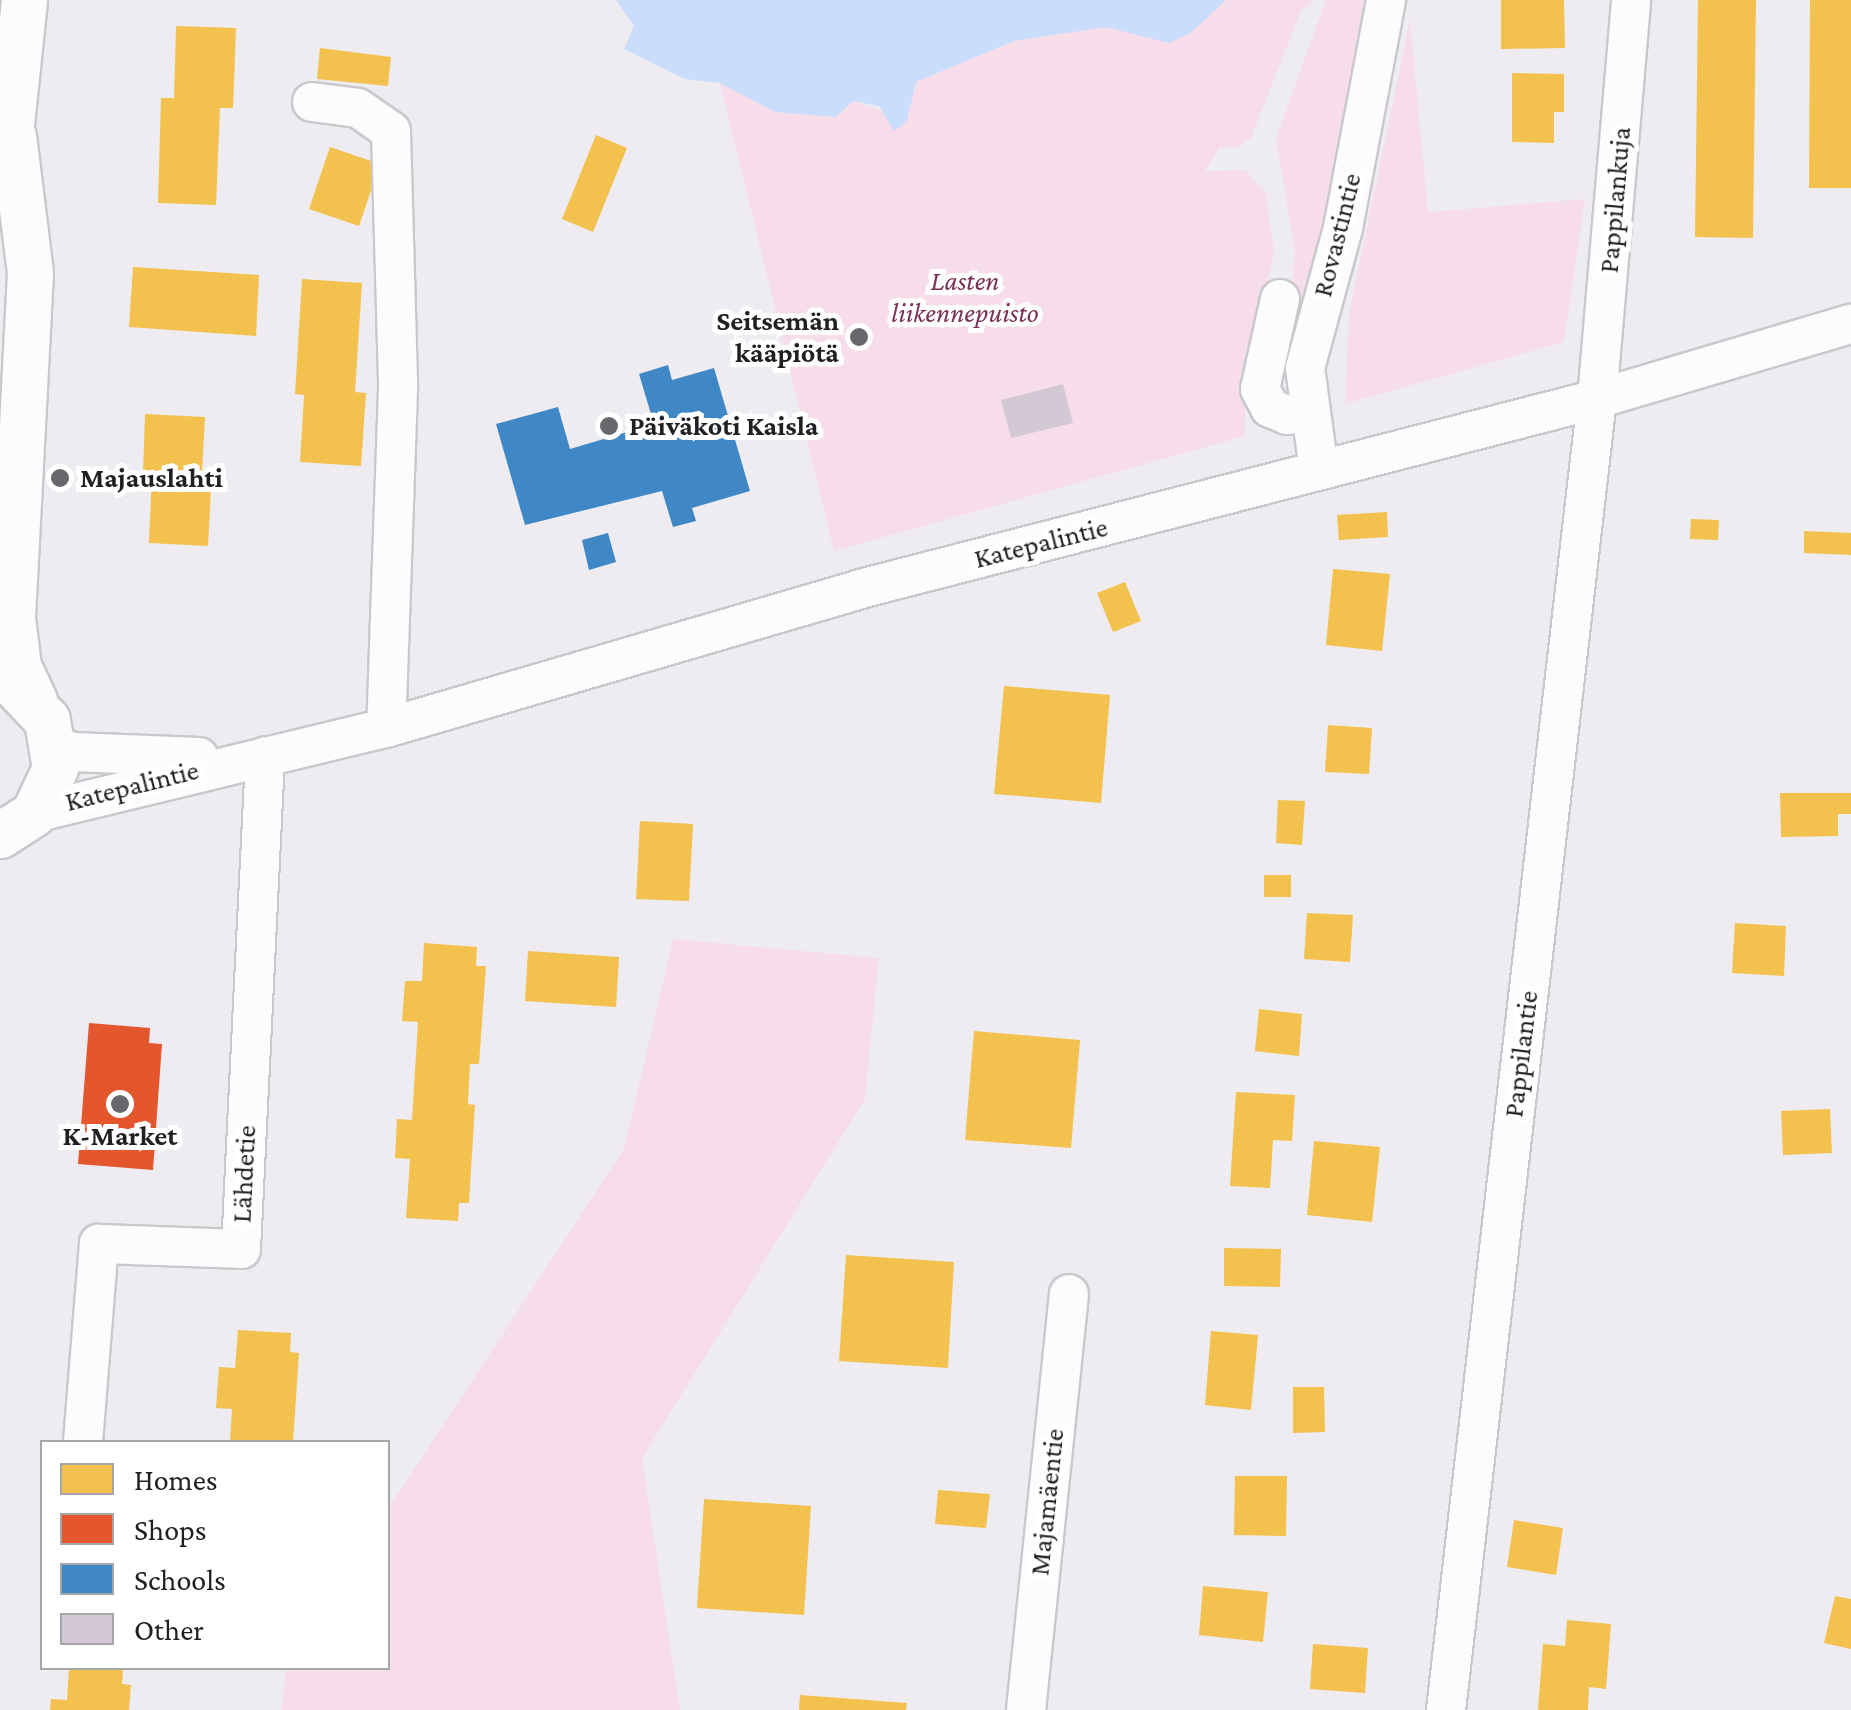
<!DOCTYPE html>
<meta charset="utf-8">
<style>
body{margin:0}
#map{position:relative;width:1851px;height:1710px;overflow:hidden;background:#eeecf1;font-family:"Crimson Pro",serif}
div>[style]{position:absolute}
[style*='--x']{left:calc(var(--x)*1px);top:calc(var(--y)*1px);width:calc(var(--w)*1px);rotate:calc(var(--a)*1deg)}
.green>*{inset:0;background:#f6dde9}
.water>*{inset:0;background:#caddfb}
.homes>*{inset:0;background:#f2c14e}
.shops>*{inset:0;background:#e4572e}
.schools>*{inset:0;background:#3f88c5}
.building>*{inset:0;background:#d3c9d4}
.roads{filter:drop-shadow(2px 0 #cac8cc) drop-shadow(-2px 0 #cac8cc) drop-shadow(0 2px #cac8cc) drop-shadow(0 -2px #cac8cc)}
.minor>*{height:38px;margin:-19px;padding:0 19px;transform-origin:19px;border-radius:19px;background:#fcfcfd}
.major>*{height:45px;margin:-22.5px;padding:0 22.5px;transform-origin:22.5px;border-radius:22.5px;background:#fcfcfd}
.dots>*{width:28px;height:28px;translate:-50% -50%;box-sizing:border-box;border:5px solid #fff;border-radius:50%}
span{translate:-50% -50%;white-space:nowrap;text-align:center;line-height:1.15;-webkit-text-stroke:10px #fff;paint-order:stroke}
.street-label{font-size:28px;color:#201f23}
.park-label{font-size:28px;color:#793157;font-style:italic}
.poi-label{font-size:28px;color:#201f23;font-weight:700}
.right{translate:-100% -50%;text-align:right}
.left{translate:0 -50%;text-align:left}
.legend{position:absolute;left:40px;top:1440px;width:350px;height:230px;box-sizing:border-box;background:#fff;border:2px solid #a6a5a7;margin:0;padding:12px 18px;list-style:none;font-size:30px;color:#201f23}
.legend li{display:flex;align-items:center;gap:20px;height:50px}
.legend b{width:50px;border:2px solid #a6a5a7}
</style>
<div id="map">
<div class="green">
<i style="clip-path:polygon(1226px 0,1312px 0,1301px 11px,1251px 138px,1236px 148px,1219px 147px,1205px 171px,1245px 170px,1266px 194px,1274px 252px,1245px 397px,1245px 436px,834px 551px,720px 83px,775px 112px,836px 117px,853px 101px,907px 120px,916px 82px,1015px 41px,1106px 27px,1191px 32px)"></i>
<i style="clip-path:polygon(1326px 0,1365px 0,1307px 312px,1291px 309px,1295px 251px,1276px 138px)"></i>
<i style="clip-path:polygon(1410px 20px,1428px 212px,1585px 199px,1564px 342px,1345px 404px,1349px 314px)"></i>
<i style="clip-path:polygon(673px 939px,879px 958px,865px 1099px,642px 1458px,680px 1710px,282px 1710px,286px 1668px,388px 1668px,388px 1509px,624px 1149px)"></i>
</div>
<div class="water">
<i style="clip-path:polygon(616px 0,1226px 0,1191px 33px,1169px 43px,1106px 27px,1014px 41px,916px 82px,907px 121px,894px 131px,879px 106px,853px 101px,836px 117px,775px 112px,720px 83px,685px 79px,624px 49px,634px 26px)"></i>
</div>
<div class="homes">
<i style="clip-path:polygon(1501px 0,1564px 0,1565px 48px,1501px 49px)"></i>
<i style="clip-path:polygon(1698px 0,1756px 0,1753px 238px,1695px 237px)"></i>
<i style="clip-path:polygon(1810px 0,1851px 0,1851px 188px,1809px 188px)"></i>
<i style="clip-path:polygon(176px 26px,236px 28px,233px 108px,220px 108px,216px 205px,158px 203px,161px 98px,174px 98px)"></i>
<i style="clip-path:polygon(320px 48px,391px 57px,388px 86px,317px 79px)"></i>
<i style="clip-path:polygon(1512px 73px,1564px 74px,1564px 112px,1554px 112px,1554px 143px,1512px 142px)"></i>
<i style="clip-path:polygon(596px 135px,627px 148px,593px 232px,562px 219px)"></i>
<i style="clip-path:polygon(330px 147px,380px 164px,359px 226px,309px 209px)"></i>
<i style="clip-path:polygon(133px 267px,259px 275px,256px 336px,129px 327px)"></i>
<i style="clip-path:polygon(302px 279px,362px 283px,355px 392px,366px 393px,361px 466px,300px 462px,304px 395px,295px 394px)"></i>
<i style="clip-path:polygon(145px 414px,205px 417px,202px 470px,212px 471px,208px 546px,149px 543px,152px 473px,143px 473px)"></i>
<i style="clip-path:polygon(1387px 512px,1388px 537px,1339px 540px,1337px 515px)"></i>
<i style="clip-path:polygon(1691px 519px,1719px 520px,1718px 540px,1690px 539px)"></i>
<i style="clip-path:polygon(1804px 531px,1851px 533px,1851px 555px,1804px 553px)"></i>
<i style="clip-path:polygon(1333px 569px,1390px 574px,1382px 651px,1326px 645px)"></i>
<i style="clip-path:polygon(1125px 582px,1141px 621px,1113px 632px,1097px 593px)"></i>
<i style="clip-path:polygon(1004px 686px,1110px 695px,1101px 803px,994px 794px)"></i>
<i style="clip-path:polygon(1328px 725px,1372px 728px,1369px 774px,1325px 772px)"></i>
<i style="clip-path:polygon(1780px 793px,1851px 793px,1851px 814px,1838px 814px,1838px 836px,1781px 837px)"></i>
<i style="clip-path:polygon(1278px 800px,1305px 801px,1302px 845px,1276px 843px)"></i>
<i style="clip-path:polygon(640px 821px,693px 824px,689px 901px,636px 899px)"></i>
<i style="clip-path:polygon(1264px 875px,1291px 875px,1291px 897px,1264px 897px)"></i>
<i style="clip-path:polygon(1307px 913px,1353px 915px,1350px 962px,1304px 959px)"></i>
<i style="clip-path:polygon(1735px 923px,1786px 926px,1784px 976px,1732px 973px)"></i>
<i style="clip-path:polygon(424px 943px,477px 947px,476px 966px,486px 966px,479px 1064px,470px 1064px,468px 1104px,475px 1105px,469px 1203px,459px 1203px,458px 1221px,406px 1218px,410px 1159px,395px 1158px,397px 1119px,412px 1120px,418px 1022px,402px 1021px,405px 981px,422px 981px)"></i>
<i style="clip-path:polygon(528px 951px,619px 957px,616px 1007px,525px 1001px)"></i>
<i style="clip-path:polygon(1259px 1009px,1302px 1014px,1299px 1056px,1255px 1051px)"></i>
<i style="clip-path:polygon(974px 1031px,1080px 1040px,1071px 1148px,965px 1140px)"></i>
<i style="clip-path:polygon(1236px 1092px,1295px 1095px,1292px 1141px,1273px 1140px,1270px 1188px,1230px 1186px)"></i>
<i style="clip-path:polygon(1830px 1109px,1832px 1153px,1783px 1155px,1781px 1111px)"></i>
<i style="clip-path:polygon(1314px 1141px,1380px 1147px,1372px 1222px,1307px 1215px)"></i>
<i style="clip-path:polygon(1224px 1248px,1281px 1249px,1280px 1287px,1224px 1286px)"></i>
<i style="clip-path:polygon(846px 1255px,954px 1262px,948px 1368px,839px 1361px)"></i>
<i style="clip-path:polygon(238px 1330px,291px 1333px,290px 1352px,299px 1353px,293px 1442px,230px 1442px,232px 1409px,216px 1408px,219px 1367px,235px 1368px)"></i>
<i style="clip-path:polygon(1211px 1331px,1258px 1335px,1251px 1410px,1205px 1405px)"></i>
<i style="clip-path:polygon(1293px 1387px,1324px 1387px,1325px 1432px,1293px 1433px)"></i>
<i style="clip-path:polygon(1235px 1476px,1287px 1476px,1286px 1536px,1234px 1535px)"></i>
<i style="clip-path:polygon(938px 1490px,990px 1494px,986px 1528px,935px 1524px)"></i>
<i style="clip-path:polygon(704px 1499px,811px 1506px,804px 1615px,697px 1608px)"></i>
<i style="clip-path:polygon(1514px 1520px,1563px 1528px,1556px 1575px,1507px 1567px)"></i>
<i style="clip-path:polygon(1203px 1586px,1268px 1592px,1263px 1642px,1199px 1635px)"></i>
<i style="clip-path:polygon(1835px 1596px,1851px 1599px,1851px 1649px,1824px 1643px)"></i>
<i style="clip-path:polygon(1567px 1620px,1611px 1624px,1606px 1689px,1589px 1687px,1588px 1710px,1538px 1710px,1543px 1644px,1565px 1646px)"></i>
<i style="clip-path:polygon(1313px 1644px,1368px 1648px,1365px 1693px,1310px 1689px)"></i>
<i style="clip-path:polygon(69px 1668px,123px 1668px,122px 1684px,131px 1685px,129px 1710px,50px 1710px,51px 1699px,67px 1700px)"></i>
<i style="clip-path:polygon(800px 1695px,907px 1703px,906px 1710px,799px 1710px)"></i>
</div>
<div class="shops">
<i style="clip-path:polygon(89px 1023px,150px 1028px,149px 1043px,162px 1044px,153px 1170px,78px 1164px)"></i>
</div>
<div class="schools">
<i style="clip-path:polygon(668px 365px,672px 380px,714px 368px,750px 491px,692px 508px,696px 521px,673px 527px,662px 491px,525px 525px,496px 424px,558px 407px,570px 449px,654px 424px,639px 374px)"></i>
<i style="clip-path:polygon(608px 533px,616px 562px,589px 570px,582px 540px)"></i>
</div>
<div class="building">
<i style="clip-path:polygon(1063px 384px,1073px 423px,1011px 438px,1001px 400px)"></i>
</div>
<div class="roads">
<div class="minor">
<i style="--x:312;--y:102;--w:46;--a:7.4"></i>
<i style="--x:358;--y:108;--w:40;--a:34.9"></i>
<i style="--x:391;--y:131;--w:258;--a:88.4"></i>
<i style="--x:398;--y:389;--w:339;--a:92"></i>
<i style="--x:1280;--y:299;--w:92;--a:102.5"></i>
<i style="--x:1260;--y:389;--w:21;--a:62"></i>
<i style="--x:1270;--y:408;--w:18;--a:22"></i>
<i style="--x:1287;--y:415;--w:20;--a:-6"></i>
<i style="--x:1319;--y:470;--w:103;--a:-97.8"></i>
<i style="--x:1305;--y:368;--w:145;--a:-74.8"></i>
<i style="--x:1343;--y:228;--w:232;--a:-79.3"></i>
<i style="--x:54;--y:744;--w:20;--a:24"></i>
<i style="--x:72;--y:752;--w:127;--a:2.3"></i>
<i style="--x:34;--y:813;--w:362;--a:-13.6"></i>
<i style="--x:386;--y:728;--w:494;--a:-16.3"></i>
<i style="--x:860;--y:589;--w:761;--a:-14.46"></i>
<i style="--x:1597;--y:399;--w:265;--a:-16.5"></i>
<i style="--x:83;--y:1442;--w:199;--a:-85.4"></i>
<i style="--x:99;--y:1244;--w:142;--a:2"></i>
<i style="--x:241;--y:1249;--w:493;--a:-87.2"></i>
<i style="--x:1026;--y:1710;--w:418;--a:-84.1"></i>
<i style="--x:1446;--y:1710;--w:1320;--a:-83.43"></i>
<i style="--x:1597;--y:399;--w:400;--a:-85.1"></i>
</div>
<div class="major">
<i style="--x:13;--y:136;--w:138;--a:82.9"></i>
<i style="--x:30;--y:273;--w:345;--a:93"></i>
<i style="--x:12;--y:618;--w:48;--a:82.9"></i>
<i style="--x:18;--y:666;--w:38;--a:65"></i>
<i style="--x:7;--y:162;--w:163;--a:-84"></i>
<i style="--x:0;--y:835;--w:40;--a:-32.9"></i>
<i style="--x:34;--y:813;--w:50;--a:-65"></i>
<i style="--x:55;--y:768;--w:49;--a:-99.5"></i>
<i style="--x:47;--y:720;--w:52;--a:-133.5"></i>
</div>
</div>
<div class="dots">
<i style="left:859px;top:337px;background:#68676b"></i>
<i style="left:609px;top:426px;background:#68676b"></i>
<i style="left:60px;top:478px;background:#68676b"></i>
<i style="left:120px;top:1104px;background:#68676b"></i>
</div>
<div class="street-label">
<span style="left:1615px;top:200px;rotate:-85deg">Pappilankuja</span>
<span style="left:1337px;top:235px;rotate:-76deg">Rovastintie</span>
<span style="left:1041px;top:543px;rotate:-14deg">Katepalintie</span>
<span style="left:132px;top:786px;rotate:-14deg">Katepalintie</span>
<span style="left:1521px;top:1054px;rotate:-83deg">Pappilantie</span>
<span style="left:244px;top:1174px;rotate:-87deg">Lähdetie</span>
<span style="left:1047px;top:1502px;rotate:-84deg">Majamäentie</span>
</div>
<div class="park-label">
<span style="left:965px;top:297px">Lasten<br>liikennepuisto</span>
</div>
<div class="poi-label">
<span class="right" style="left:839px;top:337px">Seitsemän<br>kääpiötä</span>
<span class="left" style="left:629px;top:426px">Päiväkoti Kaisla</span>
<span class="left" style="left:80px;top:478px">Majauslahti</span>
<span style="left:120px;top:1136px">K-Market</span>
</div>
<ul class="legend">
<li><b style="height:28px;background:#f2c14e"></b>Homes</li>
<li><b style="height:28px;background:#e4572e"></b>Shops</li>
<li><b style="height:28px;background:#3f88c5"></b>Schools</li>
<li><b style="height:28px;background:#d3c9d4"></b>Other</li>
</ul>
</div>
